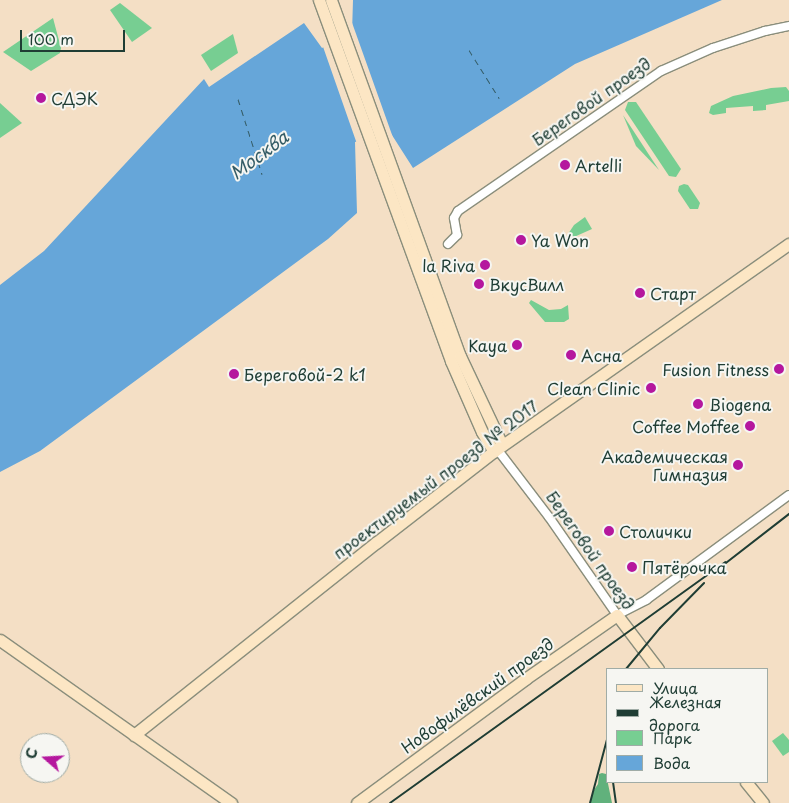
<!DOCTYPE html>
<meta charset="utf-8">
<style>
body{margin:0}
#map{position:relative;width:789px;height:803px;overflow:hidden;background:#f4dfc5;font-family:"Playpen Sans",sans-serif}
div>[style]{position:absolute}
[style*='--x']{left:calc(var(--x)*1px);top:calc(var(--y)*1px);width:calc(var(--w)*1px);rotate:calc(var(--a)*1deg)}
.green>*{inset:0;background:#77ce92}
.forest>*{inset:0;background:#61b17c}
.water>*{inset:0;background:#66a6d9}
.pier>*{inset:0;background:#f4dfc5}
.ferry>*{height:1px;margin-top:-0.5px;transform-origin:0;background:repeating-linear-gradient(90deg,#345c66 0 6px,transparent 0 11px)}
.roads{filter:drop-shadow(1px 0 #8a8e7c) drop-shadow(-1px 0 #8a8e7c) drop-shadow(0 1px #8a8e7c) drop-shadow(0 -1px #8a8e7c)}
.street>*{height:8px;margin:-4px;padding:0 4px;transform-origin:4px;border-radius:4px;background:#fff}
.secondary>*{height:11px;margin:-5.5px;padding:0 5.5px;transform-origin:5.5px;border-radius:5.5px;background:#fce6c4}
.rail>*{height:2px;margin:-1px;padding:0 1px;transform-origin:1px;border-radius:1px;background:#1f3d34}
.dots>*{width:14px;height:14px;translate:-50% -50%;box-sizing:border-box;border:2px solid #f6f6f2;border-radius:50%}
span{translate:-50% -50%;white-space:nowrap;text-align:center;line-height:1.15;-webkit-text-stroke:4px #f6f6f2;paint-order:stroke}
.poi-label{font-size:16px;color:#1f3d34}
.left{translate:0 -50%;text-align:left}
.right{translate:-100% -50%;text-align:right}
.street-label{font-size:16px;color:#1f3d34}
.water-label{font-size:18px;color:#345c66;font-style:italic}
.legend{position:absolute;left:606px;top:668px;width:162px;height:115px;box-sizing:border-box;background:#f6f6f2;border:1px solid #a0aca6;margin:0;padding:6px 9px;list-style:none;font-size:15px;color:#1f3d34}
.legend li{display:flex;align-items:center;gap:10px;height:25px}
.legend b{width:25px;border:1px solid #a0aca6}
.north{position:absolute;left:20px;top:733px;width:50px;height:50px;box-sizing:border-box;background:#f6f6f2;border:1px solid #a0aca6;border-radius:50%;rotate:289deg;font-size:14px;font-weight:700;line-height:20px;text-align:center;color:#1f3d34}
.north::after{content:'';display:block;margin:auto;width:18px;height:22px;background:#b5179e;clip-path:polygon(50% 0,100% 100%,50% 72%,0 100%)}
.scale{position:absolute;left:20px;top:30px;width:105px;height:22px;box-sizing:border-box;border:2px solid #1f3d34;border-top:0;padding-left:6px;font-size:15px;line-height:18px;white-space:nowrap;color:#1f3d34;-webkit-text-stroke:4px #f6f6f2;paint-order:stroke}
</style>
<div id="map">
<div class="green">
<i style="clip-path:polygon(120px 3px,152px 28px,132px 42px,110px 10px)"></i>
<i style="clip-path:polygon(53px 18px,61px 48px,60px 53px,31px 71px,3px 52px)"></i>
<i style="clip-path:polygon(233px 34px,238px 53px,211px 71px,201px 55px)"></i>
<i style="clip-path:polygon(786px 87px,789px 91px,789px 101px,766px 105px,766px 110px,753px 111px,753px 106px,726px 108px,726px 113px,713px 115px,709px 113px,711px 106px,733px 96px,771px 88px)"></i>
<i style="clip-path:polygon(628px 102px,636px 102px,681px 169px,676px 177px,669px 176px,625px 110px)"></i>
<i style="clip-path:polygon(0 103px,22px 123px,0 138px)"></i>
<i style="clip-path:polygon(623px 115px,659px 170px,636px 146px)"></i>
<i style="clip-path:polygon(684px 184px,688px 185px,700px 203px,698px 209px,690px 209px,678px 191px,679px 186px)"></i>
<i style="clip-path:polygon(585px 217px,592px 229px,574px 237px,568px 234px,574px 225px)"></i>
<i style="clip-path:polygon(531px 300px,549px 310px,561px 309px,568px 305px,569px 319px,564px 322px,545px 322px,529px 303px)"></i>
<i style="clip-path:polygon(783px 733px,789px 740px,789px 752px,783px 756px,772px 741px)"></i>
</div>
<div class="forest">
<i style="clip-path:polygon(602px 773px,606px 774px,612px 803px,590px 803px,594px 790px,598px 784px,599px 774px)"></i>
</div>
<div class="water">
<i style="clip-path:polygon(353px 0,722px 0,575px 64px,413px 168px,390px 132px,355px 142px,357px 213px,328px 239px,40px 451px,0 472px,0 285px,44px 251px,204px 79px,209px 87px,304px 23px,322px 48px,352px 33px)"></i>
</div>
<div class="pier">
<i style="clip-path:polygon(350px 17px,396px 146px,389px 135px,357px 144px,321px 41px,323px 45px,350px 31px)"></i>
</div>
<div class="ferry">
<i style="--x:469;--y:50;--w:57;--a:58"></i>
<i style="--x:238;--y:99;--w:79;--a:72.3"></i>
</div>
<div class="roads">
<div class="street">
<i style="--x:448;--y:244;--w:13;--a:-45"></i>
<i style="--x:457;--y:235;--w:17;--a:-100"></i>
<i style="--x:454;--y:218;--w:8;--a:-60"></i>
<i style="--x:458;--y:211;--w:247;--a:-34.6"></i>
<i style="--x:661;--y:71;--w:57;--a:-23.9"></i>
<i style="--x:713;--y:48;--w:55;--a:-18.1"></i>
<i style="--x:765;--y:31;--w:25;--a:-12"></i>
<i style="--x:497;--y:449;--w:86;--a:52.6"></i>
<i style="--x:549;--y:517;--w:119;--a:55.2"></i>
<i style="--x:617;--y:615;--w:33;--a:-27"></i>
<i style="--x:646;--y:600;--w:177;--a:-36.3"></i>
</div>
<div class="secondary">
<i style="--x:319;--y:0;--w:384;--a:69.9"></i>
<i style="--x:451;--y:361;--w:77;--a:66.4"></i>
<i style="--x:482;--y:432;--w:23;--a:59"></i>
<i style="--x:331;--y:0;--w:379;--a:70.1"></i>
<i style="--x:460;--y:356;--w:98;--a:64.7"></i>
<i style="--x:0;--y:640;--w:283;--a:35.2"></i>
<i style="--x:134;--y:735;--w:310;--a:-38.5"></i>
<i style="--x:377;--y:542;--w:152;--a:-37.8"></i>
<i style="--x:497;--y:449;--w:357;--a:-35.1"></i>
<i style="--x:746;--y:782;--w:27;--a:51"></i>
<i style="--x:357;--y:803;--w:209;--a:-36.4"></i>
<i style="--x:525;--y:679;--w:112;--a:-34.8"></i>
<i style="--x:617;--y:615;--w:68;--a:52.8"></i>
</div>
</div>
<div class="rail">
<i style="--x:722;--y:566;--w:85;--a:-37.8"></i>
<i style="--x:626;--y:669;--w:53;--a:-50.3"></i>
<i style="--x:660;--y:628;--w:63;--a:-45.6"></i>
<i style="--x:613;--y:782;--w:21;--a:82"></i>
<i style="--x:390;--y:803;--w:413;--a:-35.7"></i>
<i style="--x:590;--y:803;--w:69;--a:-75"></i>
</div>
<div class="dots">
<i style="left:41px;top:98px;background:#b5179e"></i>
<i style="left:565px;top:165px;background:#b5179e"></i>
<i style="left:521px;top:240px;background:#b5179e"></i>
<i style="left:485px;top:265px;background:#b5179e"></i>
<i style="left:479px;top:284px;background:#b5179e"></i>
<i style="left:640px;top:293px;background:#b5179e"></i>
<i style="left:517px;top:345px;background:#b5179e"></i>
<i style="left:571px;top:355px;background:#b5179e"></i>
<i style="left:779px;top:369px;background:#b5179e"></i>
<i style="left:234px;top:374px;background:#b5179e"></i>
<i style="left:651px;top:388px;background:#b5179e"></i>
<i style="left:698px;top:404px;background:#b5179e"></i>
<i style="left:750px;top:426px;background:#b5179e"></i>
<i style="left:738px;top:465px;background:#b5179e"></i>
<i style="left:609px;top:531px;background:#b5179e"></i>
<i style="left:632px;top:567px;background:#b5179e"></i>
</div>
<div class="poi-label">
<span class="left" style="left:51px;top:98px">СДЭК</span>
<span class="left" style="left:575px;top:165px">Artelli</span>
<span class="left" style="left:531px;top:240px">Ya Won</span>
<span class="right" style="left:475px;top:265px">la Riva</span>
<span class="left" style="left:489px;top:284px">ВкусВилл</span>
<span class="left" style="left:650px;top:293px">Старт</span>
<span class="right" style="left:507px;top:345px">Kaya</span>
<span class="left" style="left:581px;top:355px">Асна</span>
<span class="right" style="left:769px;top:369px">Fusion Fitness</span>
<span class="left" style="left:244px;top:374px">Береговой-2 k1</span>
<span class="right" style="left:640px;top:388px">Clean Clinic</span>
<span class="left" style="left:709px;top:404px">Biogena</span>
<span class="right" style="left:740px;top:426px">Coffee Moffee</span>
<span class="right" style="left:728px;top:465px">Академическая<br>Гимназия</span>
<span class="left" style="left:619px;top:531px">Столички</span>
<span class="left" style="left:642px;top:567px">Пятёрочка</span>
</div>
<div class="street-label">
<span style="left:591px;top:101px;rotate:-35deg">Береговой проезд</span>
<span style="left:435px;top:479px;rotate:-37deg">проектируемый проезд № 2017</span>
<span style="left:591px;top:550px;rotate:55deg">Береговой проезд</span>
<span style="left:477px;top:695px;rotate:-36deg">Новофилёвский проезд</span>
</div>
<div class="water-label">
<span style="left:259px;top:155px;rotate:-37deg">Москва</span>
</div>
<ul class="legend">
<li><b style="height:6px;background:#fce6c4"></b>Улица</li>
<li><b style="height:6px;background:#1f3d34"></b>Железная дорога</li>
<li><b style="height:14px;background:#77ce92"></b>Парк</li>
<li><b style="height:14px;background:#66a6d9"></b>Вода</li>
</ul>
<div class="north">С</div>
<div class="scale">100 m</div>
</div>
